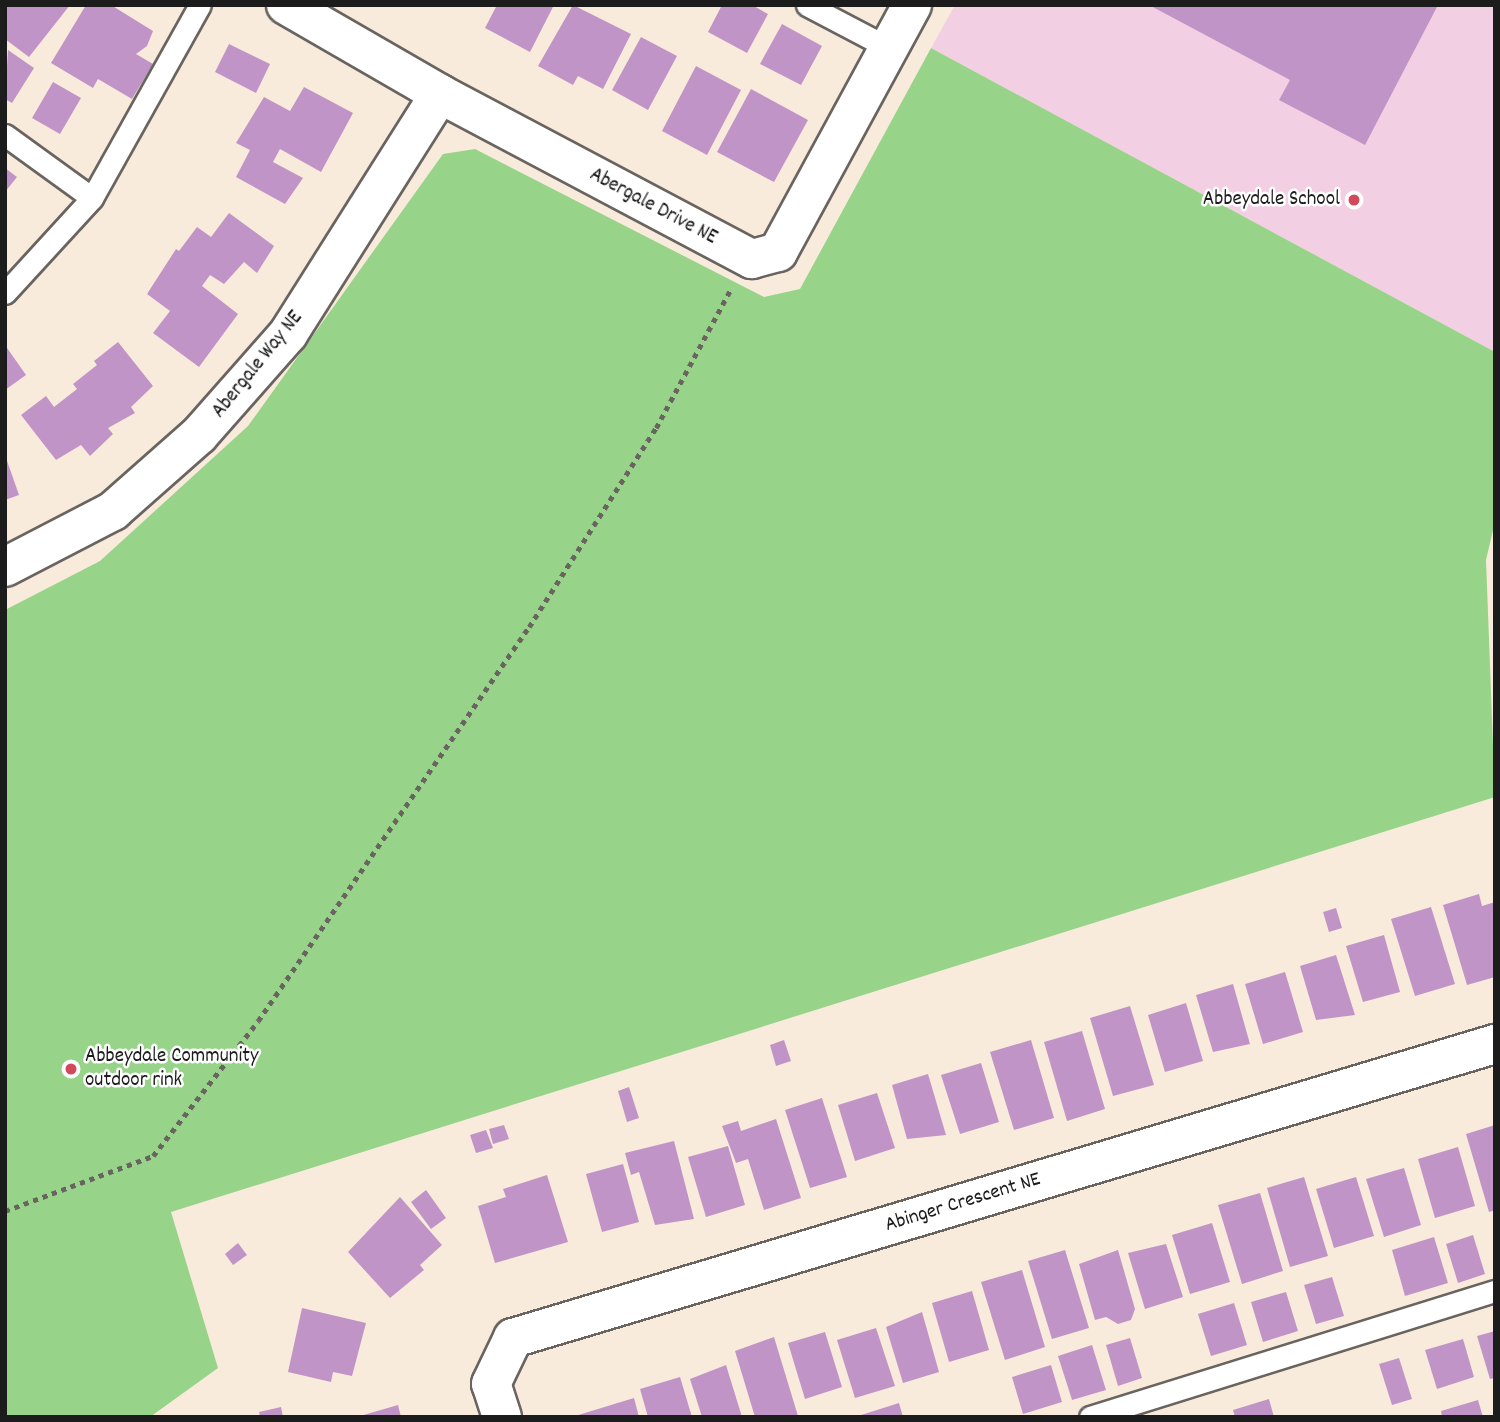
<!DOCTYPE html>
<style>
body{margin:0}
#map{position:relative;width:1500px;height:1422px;overflow:hidden;background:#f9ebdb;font-family:Dekko,sans-serif}
div>[style]{position:absolute}
[style*='--x']{left:calc(var(--x)*1px);top:calc(var(--y)*1px);width:calc(var(--w)*1px);rotate:calc(var(--a)*1deg)}
.built>*{inset:0;background:#f2cfe2}
.green>*{inset:0;background:#97d489}
.building>*{inset:0;background:#c194c7}
.path>*{height:4.5px;margin-top:-2.25px;transform-origin:0;background:repeating-linear-gradient(90deg,#69645f 0 5px,transparent 0 10px)}
.roads{filter:drop-shadow(2px 0 #69645f) drop-shadow(-2px 0 #69645f) drop-shadow(0 2px #69645f) drop-shadow(0 -2px #69645f)}
.lane>*{height:21px;margin:-10.5px;padding:0 10.5px;transform-origin:10.5px;border-radius:10.5px;background:#fff}
.street>*{height:38px;margin:-19px;padding:0 19px;transform-origin:19px;border-radius:19px;background:#fff}
.dots>*{width:19px;height:19px;translate:-50% -50%;box-sizing:border-box;border:4px solid #fff;border-radius:50%}
span{translate:-50% -50%;white-space:nowrap;text-align:center;line-height:1.15;-webkit-text-stroke:5px #fff;paint-order:stroke}
.poi-label{font-size:21px;color:#1c1c1c}
.right{translate:-100% -50%;text-align:right}
.left{translate:0 -50%;text-align:left}
.street-label{font-size:21px;color:#1c1c1c}
.frame{position:absolute;inset:0;border:7px solid #1c1c1c;pointer-events:none}
</style>
<div id="map">
<div class="built">
<i style="clip-path:polygon(955px 5px,1495px 5px,1495px 352px,931px 48px)"></i>
</div>
<div class="green">
<i style="clip-path:polygon(931px 48px,1495px 352px,1495px 522px,1486px 560px,1495px 797px,171px 1212px,218px 1368px,150px 1417px,5px 1417px,5px 610px,100px 561px,248px 426px,443px 154px,475px 149px,764px 297px,800px 289px)"></i>
</div>
<div class="building">
<i style="clip-path:polygon(5px 5px,70px 5px,29px 57px,5px 39px)"></i>
<i style="clip-path:polygon(86px 5px,111px 5px,153px 31px,147px 46px,136px 54px,153px 64px,132px 99px,98px 79px,93px 88px,51px 63px)"></i>
<i style="clip-path:polygon(497px 5px,554px 5px,530px 52px,485px 28px)"></i>
<i style="clip-path:polygon(573px 5px,631px 34px,603px 89px,578px 76px,573px 85px,538px 66px)"></i>
<i style="clip-path:polygon(722px 5px,752px 5px,768px 14px,747px 53px,708px 32px)"></i>
<i style="clip-path:polygon(1149px 5px,1438px 5px,1365px 145px,1279px 100px,1290px 80px)"></i>
<i style="clip-path:polygon(782px 24px,822px 46px,801px 85px,760px 64px)"></i>
<i style="clip-path:polygon(641px 37px,677px 56px,648px 110px,612px 90px)"></i>
<i style="clip-path:polygon(229px 44px,270px 64px,256px 93px,215px 72px)"></i>
<i style="clip-path:polygon(8px 50px,34px 68px,12px 103px,5px 99px)"></i>
<i style="clip-path:polygon(696px 66px,741px 90px,707px 155px,662px 131px)"></i>
<i style="clip-path:polygon(53px 82px,81px 98px,60px 134px,32px 118px)"></i>
<i style="clip-path:polygon(304px 87px,353px 113px,321px 172px,280px 149px,273px 162px,303px 178px,285px 204px,236px 177px,250px 150px,236px 143px,264px 97px,290px 111px)"></i>
<i style="clip-path:polygon(751px 89px,808px 120px,774px 182px,717px 152px)"></i>
<i style="clip-path:polygon(5px 168px,17px 177px,5px 192px)"></i>
<i style="clip-path:polygon(229px 213px,274px 246px,257px 273px,244px 262px,224px 284px,210px 275px,202px 286px,238px 314px,199px 367px,153px 333px,170px 311px,147px 294px,176px 249px,179px 251px,197px 227px,211px 237px)"></i>
<i style="clip-path:polygon(118px 342px,153px 386px,131px 407px,135px 413px,108px 428px,113px 434px,90px 456px,81px 445px,56px 460px,21px 415px,46px 396px,54px 407px,77px 389px,73px 384px,97px 365px,94px 361px)"></i>
<i style="clip-path:polygon(5px 345px,26px 375px,5px 390px)"></i>
<i style="clip-path:polygon(5px 455px,19px 495px,5px 500px)"></i>
<i style="clip-path:polygon(1479px 894px,1482px 906px,1495px 902px,1495px 977px,1467px 985px,1443px 905px)"></i>
<i style="clip-path:polygon(1431px 907px,1455px 984px,1415px 996px,1391px 919px)"></i>
<i style="clip-path:polygon(1336px 908px,1342px 928px,1329px 932px,1323px 912px)"></i>
<i style="clip-path:polygon(1384px 935px,1400px 992px,1363px 1002px,1346px 946px)"></i>
<i style="clip-path:polygon(1336px 955px,1355px 1015px,1316px 1020px,1300px 966px)"></i>
<i style="clip-path:polygon(1285px 972px,1303px 1032px,1263px 1044px,1245px 984px)"></i>
<i style="clip-path:polygon(1233px 984px,1250px 1044px,1213px 1052px,1196px 995px)"></i>
<i style="clip-path:polygon(1186px 1003px,1203px 1061px,1165px 1072px,1148px 1015px)"></i>
<i style="clip-path:polygon(1130px 1006px,1154px 1085px,1113px 1096px,1090px 1018px)"></i>
<i style="clip-path:polygon(1082px 1031px,1105px 1109px,1067px 1121px,1044px 1042px)"></i>
<i style="clip-path:polygon(784px 1040px,791px 1061px,776px 1066px,770px 1045px)"></i>
<i style="clip-path:polygon(1031px 1040px,1054px 1118px,1014px 1130px,990px 1052px)"></i>
<i style="clip-path:polygon(981px 1063px,999px 1122px,960px 1134px,941px 1075px)"></i>
<i style="clip-path:polygon(928px 1074px,946px 1135px,907px 1139px,892px 1085px)"></i>
<i style="clip-path:polygon(629px 1087px,639px 1118px,627px 1122px,618px 1091px)"></i>
<i style="clip-path:polygon(877px 1093px,895px 1148px,855px 1161px,838px 1105px)"></i>
<i style="clip-path:polygon(822px 1098px,847px 1177px,810px 1188px,785px 1110px)"></i>
<i style="clip-path:polygon(776px 1119px,801px 1198px,764px 1210px,748px 1159px,736px 1163px,722px 1126px,738px 1121px,741px 1131px)"></i>
<i style="clip-path:polygon(504px 1125px,509px 1139px,493px 1144px,489px 1129px)"></i>
<i style="clip-path:polygon(1495px 1125px,1495px 1210px,1489px 1212px,1466px 1134px)"></i>
<i style="clip-path:polygon(486px 1130px,493px 1148px,476px 1153px,470px 1135px)"></i>
<i style="clip-path:polygon(674px 1141px,694px 1219px,655px 1225px,639px 1172px,631px 1175px,625px 1153px)"></i>
<i style="clip-path:polygon(728px 1146px,745px 1205px,706px 1217px,688px 1157px)"></i>
<i style="clip-path:polygon(1458px 1147px,1475px 1206px,1435px 1218px,1418px 1159px)"></i>
<i style="clip-path:polygon(623px 1164px,639px 1222px,602px 1232px,586px 1174px)"></i>
<i style="clip-path:polygon(1404px 1168px,1421px 1225px,1384px 1237px,1366px 1179px)"></i>
<i style="clip-path:polygon(547px 1175px,568px 1242px,495px 1263px,478px 1206px,506px 1197px,503px 1189px)"></i>
<i style="clip-path:polygon(1304px 1177px,1328px 1256px,1290px 1267px,1267px 1188px)"></i>
<i style="clip-path:polygon(1356px 1177px,1374px 1236px,1334px 1248px,1316px 1189px)"></i>
<i style="clip-path:polygon(426px 1190px,446px 1218px,431px 1229px,411px 1202px)"></i>
<i style="clip-path:polygon(1260px 1193px,1283px 1271px,1242px 1284px,1218px 1205px)"></i>
<i style="clip-path:polygon(400px 1197px,442px 1245px,420px 1265px,424px 1270px,390px 1298px,348px 1252px)"></i>
<i style="clip-path:polygon(1212px 1223px,1230px 1282px,1190px 1294px,1172px 1235px)"></i>
<i style="clip-path:polygon(1473px 1235px,1485px 1274px,1458px 1283px,1446px 1244px)"></i>
<i style="clip-path:polygon(1434px 1237px,1448px 1283px,1405px 1296px,1392px 1250px)"></i>
<i style="clip-path:polygon(238px 1243px,247px 1255px,233px 1265px,225px 1254px)"></i>
<i style="clip-path:polygon(1166px 1244px,1183px 1297px,1145px 1309px,1128px 1253px)"></i>
<i style="clip-path:polygon(1065px 1250px,1089px 1328px,1052px 1339px,1028px 1261px)"></i>
<i style="clip-path:polygon(1118px 1250px,1135px 1309px,1131px 1320px,1118px 1324px,1106px 1317px,1095px 1320px,1079px 1264px)"></i>
<i style="clip-path:polygon(1022px 1270px,1045px 1347px,1005px 1360px,981px 1282px)"></i>
<i style="clip-path:polygon(1332px 1277px,1344px 1316px,1316px 1324px,1304px 1285px)"></i>
<i style="clip-path:polygon(972px 1291px,989px 1350px,949px 1362px,932px 1303px)"></i>
<i style="clip-path:polygon(1286px 1292px,1298px 1331px,1263px 1342px,1251px 1302px)"></i>
<i style="clip-path:polygon(1234px 1303px,1247px 1345px,1211px 1356px,1198px 1314px)"></i>
<i style="clip-path:polygon(302px 1308px,366px 1323px,352px 1376px,333px 1372px,331px 1382px,288px 1372px)"></i>
<i style="clip-path:polygon(922px 1312px,939px 1372px,903px 1383px,886px 1327px)"></i>
<i style="clip-path:polygon(876px 1328px,895px 1386px,855px 1398px,837px 1340px)"></i>
<i style="clip-path:polygon(1495px 1331px,1495px 1378px,1490px 1379px,1477px 1336px)"></i>
<i style="clip-path:polygon(825px 1332px,842px 1387px,805px 1399px,788px 1343px)"></i>
<i style="clip-path:polygon(774px 1337px,798px 1416px,795px 1417px,755px 1417px,735px 1351px)"></i>
<i style="clip-path:polygon(1130px 1338px,1142px 1378px,1118px 1386px,1106px 1345px)"></i>
<i style="clip-path:polygon(1463px 1339px,1474px 1377px,1437px 1389px,1425px 1350px)"></i>
<i style="clip-path:polygon(1092px 1345px,1106px 1390px,1072px 1400px,1058px 1356px)"></i>
<i style="clip-path:polygon(1399px 1358px,1412px 1399px,1392px 1405px,1379px 1364px)"></i>
<i style="clip-path:polygon(726px 1365px,742px 1417px,702px 1417px,690px 1379px)"></i>
<i style="clip-path:polygon(1051px 1365px,1062px 1402px,1023px 1414px,1012px 1377px)"></i>
<i style="clip-path:polygon(680px 1377px,692px 1417px,648px 1417px,640px 1389px)"></i>
<i style="clip-path:polygon(634px 1398px,639px 1417px,575px 1417px,575px 1416px)"></i>
<i style="clip-path:polygon(1269px 1399px,1274px 1417px,1235px 1417px,1233px 1410px)"></i>
<i style="clip-path:polygon(1478px 1400px,1483px 1417px,1442px 1417px,1441px 1411px)"></i>
<i style="clip-path:polygon(899px 1403px,903px 1417px,858px 1417px,858px 1416px)"></i>
<i style="clip-path:polygon(398px 1405px,401px 1417px,360px 1417px,360px 1416px)"></i>
<i style="clip-path:polygon(281px 1407px,283px 1417px,260px 1417px,259px 1412px)"></i>
</div>
<div class="path">
<i style="--x:5;--y:1211;--w:158;--a:-20.4"></i>
<i style="--x:153;--y:1156;--w:171;--a:-52.1"></i>
<i style="--x:258;--y:1021;--w:478;--a:-55.5"></i>
<i style="--x:529;--y:627;--w:236;--a:-57.5"></i>
<i style="--x:656;--y:428;--w:158;--a:-61.7"></i>
</div>
<div class="roads">
<div class="lane">
<i style="--x:807;--y:5;--w:93;--a:27.7"></i>
<i style="--x:5;--y:135;--w:107;--a:35.9"></i>
<i style="--x:5;--y:293;--w:129;--a:-47.5"></i>
<i style="--x:92;--y:198;--w:221;--a:-60.8"></i>
<i style="--x:1090;--y:1417;--w:424;--a:-17.3"></i>
</div>
<div class="street">
<i style="--x:286;--y:5;--w:178;--a:30"></i>
<i style="--x:440;--y:94;--w:353;--a:27.9"></i>
<i style="--x:752;--y:259;--w:27;--a:-15"></i>
<i style="--x:778;--y:252;--w:281;--a:-61.5"></i>
<i style="--x:5;--y:567;--w:122;--a:-27.4"></i>
<i style="--x:113;--y:511;--w:115;--a:-41.5"></i>
<i style="--x:199;--y:435;--w:135;--a:-48.6"></i>
<i style="--x:288;--y:334;--w:284;--a:-57.7"></i>
<i style="--x:502;--y:1417;--w:35;--a:-108"></i>
<i style="--x:491;--y:1384;--w:51;--a:-64.4"></i>
<i style="--x:513;--y:1338;--w:1025;--a:-16.67"></i>
</div>
</div>
<div class="dots">
<i style="left:1354px;top:200px;background:#d1495b"></i>
<i style="left:71px;top:1069px;background:#d1495b"></i>
</div>
<div class="poi-label">
<span class="right" style="left:1340px;top:200px">Abbeydale School</span>
<span class="left" style="left:85px;top:1069px">Abbeydale Community<br>outdoor rink</span>
</div>
<div class="street-label">
<span style="left:653px;top:207px;rotate:28deg">Abergale Drive NE</span>
<span style="left:258px;top:365px;rotate:-51deg">Abergale Way NE</span>
<span style="left:963px;top:1203px;rotate:-17deg">Abinger Crescent NE</span>
</div>
<div class="frame"></div>
</div>
